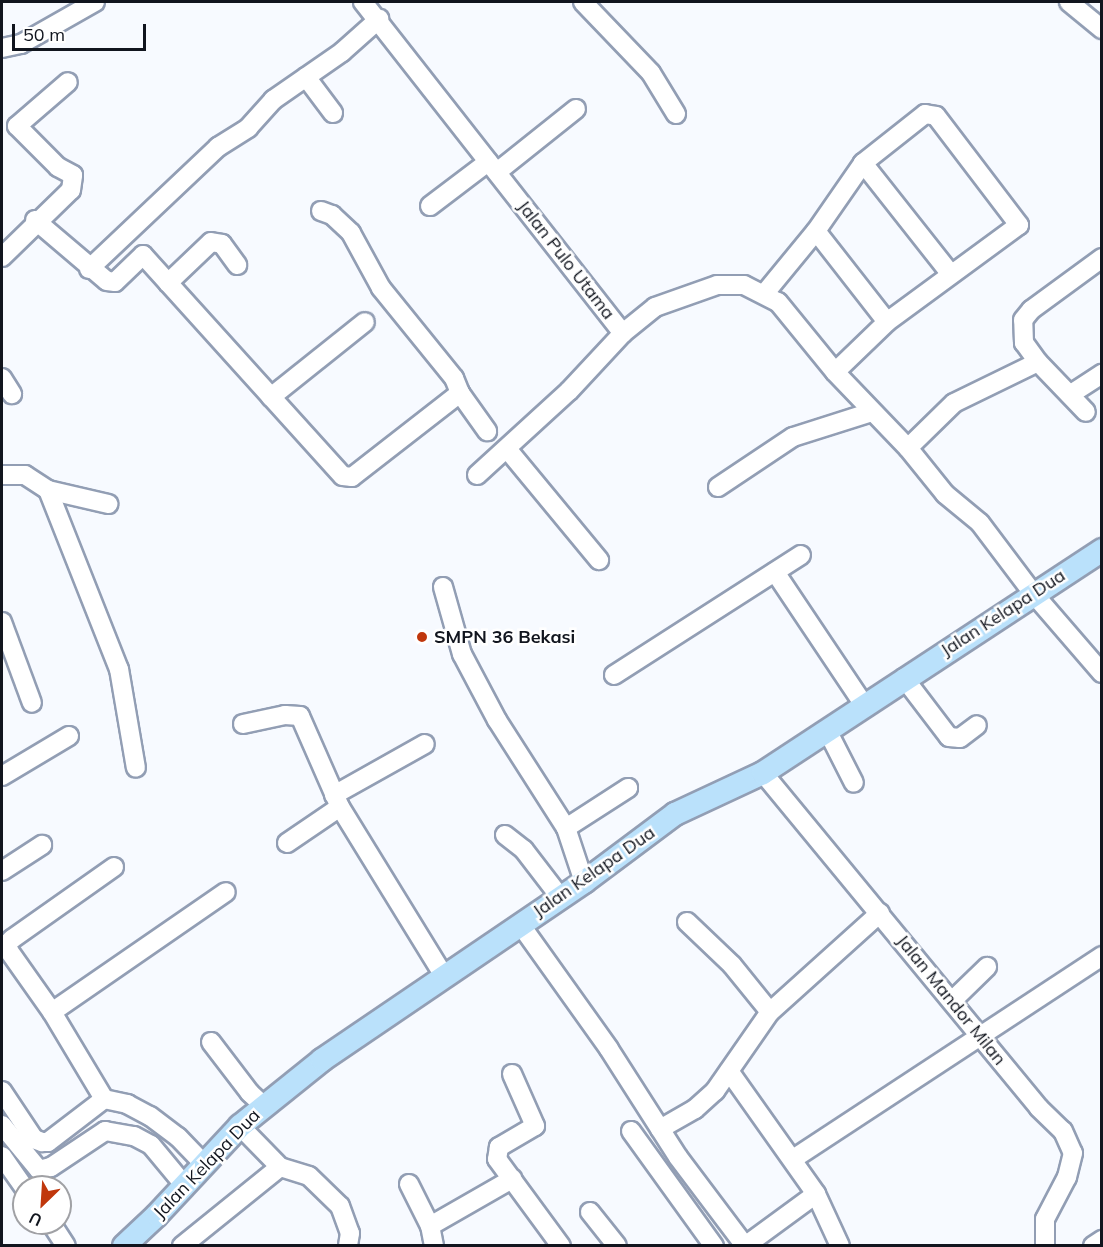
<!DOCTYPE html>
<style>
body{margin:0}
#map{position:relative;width:1103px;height:1247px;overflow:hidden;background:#f7faff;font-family:Mulish,sans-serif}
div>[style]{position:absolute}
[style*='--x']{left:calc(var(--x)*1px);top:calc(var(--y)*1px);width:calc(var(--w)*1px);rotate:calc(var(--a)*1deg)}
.roads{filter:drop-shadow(2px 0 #929eb4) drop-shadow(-2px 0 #929eb4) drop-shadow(0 2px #929eb4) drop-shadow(0 -2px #929eb4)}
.minor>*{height:18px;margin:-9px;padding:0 9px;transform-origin:9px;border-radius:9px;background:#fff}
.major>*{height:22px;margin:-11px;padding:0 11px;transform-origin:11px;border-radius:11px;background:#bae1fb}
.dots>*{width:16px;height:16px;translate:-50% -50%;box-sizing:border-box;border:3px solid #fff;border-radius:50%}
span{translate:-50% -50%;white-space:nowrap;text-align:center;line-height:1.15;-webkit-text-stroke:5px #fff;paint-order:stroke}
.street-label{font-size:18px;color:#11151e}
.poi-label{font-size:18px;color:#11151e;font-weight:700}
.left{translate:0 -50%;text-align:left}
.frame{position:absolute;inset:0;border:3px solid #11151e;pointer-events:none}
.north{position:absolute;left:12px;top:1175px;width:60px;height:60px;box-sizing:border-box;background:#fff;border:2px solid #a0a1a5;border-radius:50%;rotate:205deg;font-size:16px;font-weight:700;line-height:24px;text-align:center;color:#11151e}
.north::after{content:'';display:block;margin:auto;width:21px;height:27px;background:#c0370c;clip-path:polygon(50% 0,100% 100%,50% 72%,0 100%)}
.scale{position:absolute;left:12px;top:24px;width:134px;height:27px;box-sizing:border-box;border:3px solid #11151e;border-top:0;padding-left:8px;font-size:18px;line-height:21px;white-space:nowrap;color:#11151e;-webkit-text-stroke:4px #fff;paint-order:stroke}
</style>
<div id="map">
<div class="roads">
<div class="minor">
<i style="--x:363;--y:2;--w:421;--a:51.9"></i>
<i style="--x:623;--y:333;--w:41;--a:-39.1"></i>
<i style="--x:655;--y:307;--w:66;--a:-19.5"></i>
<i style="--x:717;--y:285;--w:27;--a:0"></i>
<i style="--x:744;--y:285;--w:38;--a:27"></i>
<i style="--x:778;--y:302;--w:90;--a:50.8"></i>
<i style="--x:835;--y:372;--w:105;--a:46.2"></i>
<i style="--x:908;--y:448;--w:59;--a:51.2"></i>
<i style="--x:945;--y:494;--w:45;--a:39.6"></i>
<i style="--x:980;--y:523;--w:86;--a:53"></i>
<i style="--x:1032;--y:592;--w:107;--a:49.2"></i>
<i style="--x:583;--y:2;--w:98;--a:46.2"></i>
<i style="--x:651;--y:73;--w:48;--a:58.6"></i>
<i style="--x:1069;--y:2;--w:43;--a:39.3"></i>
<i style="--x:2;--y:48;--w:19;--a:-12"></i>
<i style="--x:21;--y:44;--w:85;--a:-29.6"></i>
<i style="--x:306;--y:77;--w:45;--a:53.1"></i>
<i style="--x:863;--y:163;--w:140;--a:51.7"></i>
<i style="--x:497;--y:172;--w:101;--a:-38.6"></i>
<i style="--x:430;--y:206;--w:73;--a:-37.2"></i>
<i style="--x:321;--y:211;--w:12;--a:20"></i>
<i style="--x:332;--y:215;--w:26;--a:43"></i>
<i style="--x:351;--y:233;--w:63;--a:61.4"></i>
<i style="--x:381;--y:288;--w:116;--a:51"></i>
<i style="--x:454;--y:378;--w:16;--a:68"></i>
<i style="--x:35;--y:220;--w:94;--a:40.3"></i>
<i style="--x:107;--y:281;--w:8;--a:7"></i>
<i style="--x:115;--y:282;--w:39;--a:-44"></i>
<i style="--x:143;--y:255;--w:298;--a:47.9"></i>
<i style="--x:343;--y:476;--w:9;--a:6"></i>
<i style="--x:352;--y:477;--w:137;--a:-37.9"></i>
<i style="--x:460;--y:393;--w:47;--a:54.6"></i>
<i style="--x:816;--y:231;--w:115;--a:52"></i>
<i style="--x:2;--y:257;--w:96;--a:-44.2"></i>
<i style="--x:71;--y:190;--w:15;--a:-82"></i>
<i style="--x:73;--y:175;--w:17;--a:-152"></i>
<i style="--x:58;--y:167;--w:58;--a:-135"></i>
<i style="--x:17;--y:126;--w:67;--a:-40.8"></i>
<i style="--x:89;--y:269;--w:178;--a:-43.4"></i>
<i style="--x:218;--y:147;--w:36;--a:-32"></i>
<i style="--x:248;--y:128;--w:38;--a:-48"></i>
<i style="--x:273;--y:100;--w:84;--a:-34.8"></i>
<i style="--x:342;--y:52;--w:50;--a:-41.7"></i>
<i style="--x:168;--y:283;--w:59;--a:-43.6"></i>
<i style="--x:211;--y:242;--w:11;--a:10"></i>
<i style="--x:222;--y:244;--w:26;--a:54"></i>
<i style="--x:765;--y:293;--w:80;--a:-50.6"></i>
<i style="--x:816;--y:231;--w:83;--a:-55.3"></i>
<i style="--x:863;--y:163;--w:79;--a:-38.3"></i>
<i style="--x:925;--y:114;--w:11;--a:10"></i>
<i style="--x:936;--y:116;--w:137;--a:52.7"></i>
<i style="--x:1019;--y:225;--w:164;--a:143.7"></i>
<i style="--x:887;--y:322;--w:72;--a:136.1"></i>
<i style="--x:1038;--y:362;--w:24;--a:-126"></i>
<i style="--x:1024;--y:343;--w:23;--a:-92"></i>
<i style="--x:1023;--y:320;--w:13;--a:-51"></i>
<i style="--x:1031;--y:310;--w:88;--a:-36.2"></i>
<i style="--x:2;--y:378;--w:19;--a:58"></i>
<i style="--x:1071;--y:394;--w:37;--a:-33"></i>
<i style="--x:271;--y:397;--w:120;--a:-38.6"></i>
<i style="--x:908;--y:448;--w:64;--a:-44.4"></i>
<i style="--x:954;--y:403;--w:93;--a:-26"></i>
<i style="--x:1038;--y:362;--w:69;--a:46.2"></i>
<i style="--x:508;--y:450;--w:143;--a:50.4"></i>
<i style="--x:2;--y:475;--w:23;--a:0"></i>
<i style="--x:25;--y:475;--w:27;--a:33"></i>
<i style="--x:48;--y:490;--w:62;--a:13.1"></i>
<i style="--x:477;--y:475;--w:125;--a:-42.4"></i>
<i style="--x:569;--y:391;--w:79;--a:-47"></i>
<i style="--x:718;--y:487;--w:90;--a:-33.7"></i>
<i style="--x:793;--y:437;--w:83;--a:-17.6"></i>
<i style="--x:48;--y:490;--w:193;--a:68.4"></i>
<i style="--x:119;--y:669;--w:100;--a:80.3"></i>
<i style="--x:775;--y:572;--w:160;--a:56.2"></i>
<i style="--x:443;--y:587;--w:70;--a:74.2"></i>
<i style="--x:462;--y:654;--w:75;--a:62.1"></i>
<i style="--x:497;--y:720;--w:128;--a:57.4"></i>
<i style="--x:2;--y:622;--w:86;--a:69.7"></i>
<i style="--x:614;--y:675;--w:222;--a:-32.7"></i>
<i style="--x:904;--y:678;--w:74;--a:52.7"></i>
<i style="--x:949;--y:737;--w:11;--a:5"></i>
<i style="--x:960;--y:738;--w:21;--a:-37"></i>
<i style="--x:243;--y:724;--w:43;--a:-12.1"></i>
<i style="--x:285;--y:715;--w:15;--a:4"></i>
<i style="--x:300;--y:716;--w:99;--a:66.3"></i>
<i style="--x:340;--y:807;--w:198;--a:58.4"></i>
<i style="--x:827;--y:730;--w:59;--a:63"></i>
<i style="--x:763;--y:773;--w:434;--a:50.5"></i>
<i style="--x:1039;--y:1108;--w:33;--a:44"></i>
<i style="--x:1063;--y:1131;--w:24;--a:66"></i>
<i style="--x:1073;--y:1153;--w:25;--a:104"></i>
<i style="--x:1067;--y:1177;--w:47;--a:117.6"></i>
<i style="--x:1045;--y:1219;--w:27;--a:90"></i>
<i style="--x:2;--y:776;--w:78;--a:-30.8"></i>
<i style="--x:334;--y:795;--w:104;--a:-29.3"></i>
<i style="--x:505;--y:835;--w:24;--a:38"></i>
<i style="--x:524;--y:850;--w:59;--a:52.5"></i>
<i style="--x:287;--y:843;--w:64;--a:-34.2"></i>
<i style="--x:114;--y:867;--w:125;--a:144.8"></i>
<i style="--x:12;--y:939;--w:7;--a:135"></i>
<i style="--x:7;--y:944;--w:7;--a:74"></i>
<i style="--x:9;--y:951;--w:75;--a:54.8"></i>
<i style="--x:52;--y:1012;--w:101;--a:59.1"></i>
<i style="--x:104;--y:1099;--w:24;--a:12"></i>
<i style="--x:127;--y:1104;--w:26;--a:28"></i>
<i style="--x:150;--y:1116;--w:35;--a:37"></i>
<i style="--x:178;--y:1137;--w:36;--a:46"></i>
<i style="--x:2;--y:871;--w:48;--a:-33"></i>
<i style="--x:584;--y:882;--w:57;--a:-108.4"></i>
<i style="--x:566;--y:828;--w:74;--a:-32.8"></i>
<i style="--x:687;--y:922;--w:62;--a:43.7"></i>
<i style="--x:732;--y:965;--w:60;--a:51"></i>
<i style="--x:770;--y:1012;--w:148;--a:-42"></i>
<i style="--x:520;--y:924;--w:153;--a:54.5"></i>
<i style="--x:609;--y:1049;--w:128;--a:57.4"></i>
<i style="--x:678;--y:1157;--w:111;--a:53"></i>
<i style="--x:952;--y:1001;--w:49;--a:-44.2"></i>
<i style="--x:52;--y:1012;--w:211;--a:-34.6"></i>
<i style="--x:211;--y:1042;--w:64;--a:52.6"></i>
<i style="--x:250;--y:1093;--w:19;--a:43"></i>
<i style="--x:729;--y:1071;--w:151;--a:54.7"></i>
<i style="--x:816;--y:1194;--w:57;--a:65.2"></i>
<i style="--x:512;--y:1074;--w:57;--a:66.1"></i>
<i style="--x:535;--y:1126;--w:42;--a:149.7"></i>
<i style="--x:499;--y:1147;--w:12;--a:99"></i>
<i style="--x:497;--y:1159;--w:108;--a:53.7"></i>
<i style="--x:2;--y:1091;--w:58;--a:56.3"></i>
<i style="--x:34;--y:1139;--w:9;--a:21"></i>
<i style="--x:42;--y:1142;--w:6;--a:0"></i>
<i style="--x:48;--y:1142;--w:71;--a:-37.5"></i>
<i style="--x:2;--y:1125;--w:58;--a:50.6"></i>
<i style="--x:39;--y:1170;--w:12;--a:-14"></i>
<i style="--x:51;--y:1167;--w:65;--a:-33.7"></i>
<i style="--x:105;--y:1131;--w:29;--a:10"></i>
<i style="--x:134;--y:1136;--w:19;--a:28"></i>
<i style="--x:151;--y:1145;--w:53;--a:50.3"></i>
<i style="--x:660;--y:1129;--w:40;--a:-29.7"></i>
<i style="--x:695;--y:1109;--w:27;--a:-42"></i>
<i style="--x:715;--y:1091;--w:96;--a:-55.2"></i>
<i style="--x:631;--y:1131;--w:142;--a:54.2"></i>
<i style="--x:2;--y:1156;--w:38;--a:55"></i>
<i style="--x:793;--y:1159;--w:370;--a:-33.3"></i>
<i style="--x:280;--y:1167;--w:30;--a:17"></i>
<i style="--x:309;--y:1176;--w:43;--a:44.1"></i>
<i style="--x:340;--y:1206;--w:29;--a:70"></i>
<i style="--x:350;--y:1233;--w:13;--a:99"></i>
<i style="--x:409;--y:1184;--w:47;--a:63.4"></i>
<i style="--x:590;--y:1212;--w:43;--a:51.5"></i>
<i style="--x:51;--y:1223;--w:27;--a:57"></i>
<i style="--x:182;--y:1246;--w:126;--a:-38.9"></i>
<i style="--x:280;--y:1167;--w:57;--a:-134.3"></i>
<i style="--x:434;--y:1246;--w:20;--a:-101"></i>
<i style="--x:430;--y:1226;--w:95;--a:-29.8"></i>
<i style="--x:745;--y:1246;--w:88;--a:-36.2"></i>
<i style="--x:1093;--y:1246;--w:11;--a:-34"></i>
</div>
<div class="major">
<i style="--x:124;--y:1246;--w:45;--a:-43.2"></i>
<i style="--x:157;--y:1215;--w:122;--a:-47"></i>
<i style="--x:240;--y:1126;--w:105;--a:-38.8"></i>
<i style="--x:322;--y:1060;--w:317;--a:-34.2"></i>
<i style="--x:584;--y:882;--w:114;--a:-36.8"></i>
<i style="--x:675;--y:814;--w:97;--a:-25"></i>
<i style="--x:763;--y:773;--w:406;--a:-33.3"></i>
</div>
</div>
<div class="dots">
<i style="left:422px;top:637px;background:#c0370c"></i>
</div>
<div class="street-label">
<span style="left:566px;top:260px;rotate:52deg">Jalan Pulo Utama</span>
<span style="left:1003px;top:613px;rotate:-33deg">Jalan Kelapa Dua</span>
<span style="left:594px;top:872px;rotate:-35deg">Jalan Kelapa Dua</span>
<span style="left:951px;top:1000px;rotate:51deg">Jalan Mandor Milan</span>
<span style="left:207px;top:1164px;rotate:-46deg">Jalan Kelapa Dua</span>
</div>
<div class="poi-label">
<span class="left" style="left:434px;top:637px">SMPN 36 Bekasi</span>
</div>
<div class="frame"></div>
<div class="north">U</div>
<div class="scale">50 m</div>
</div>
